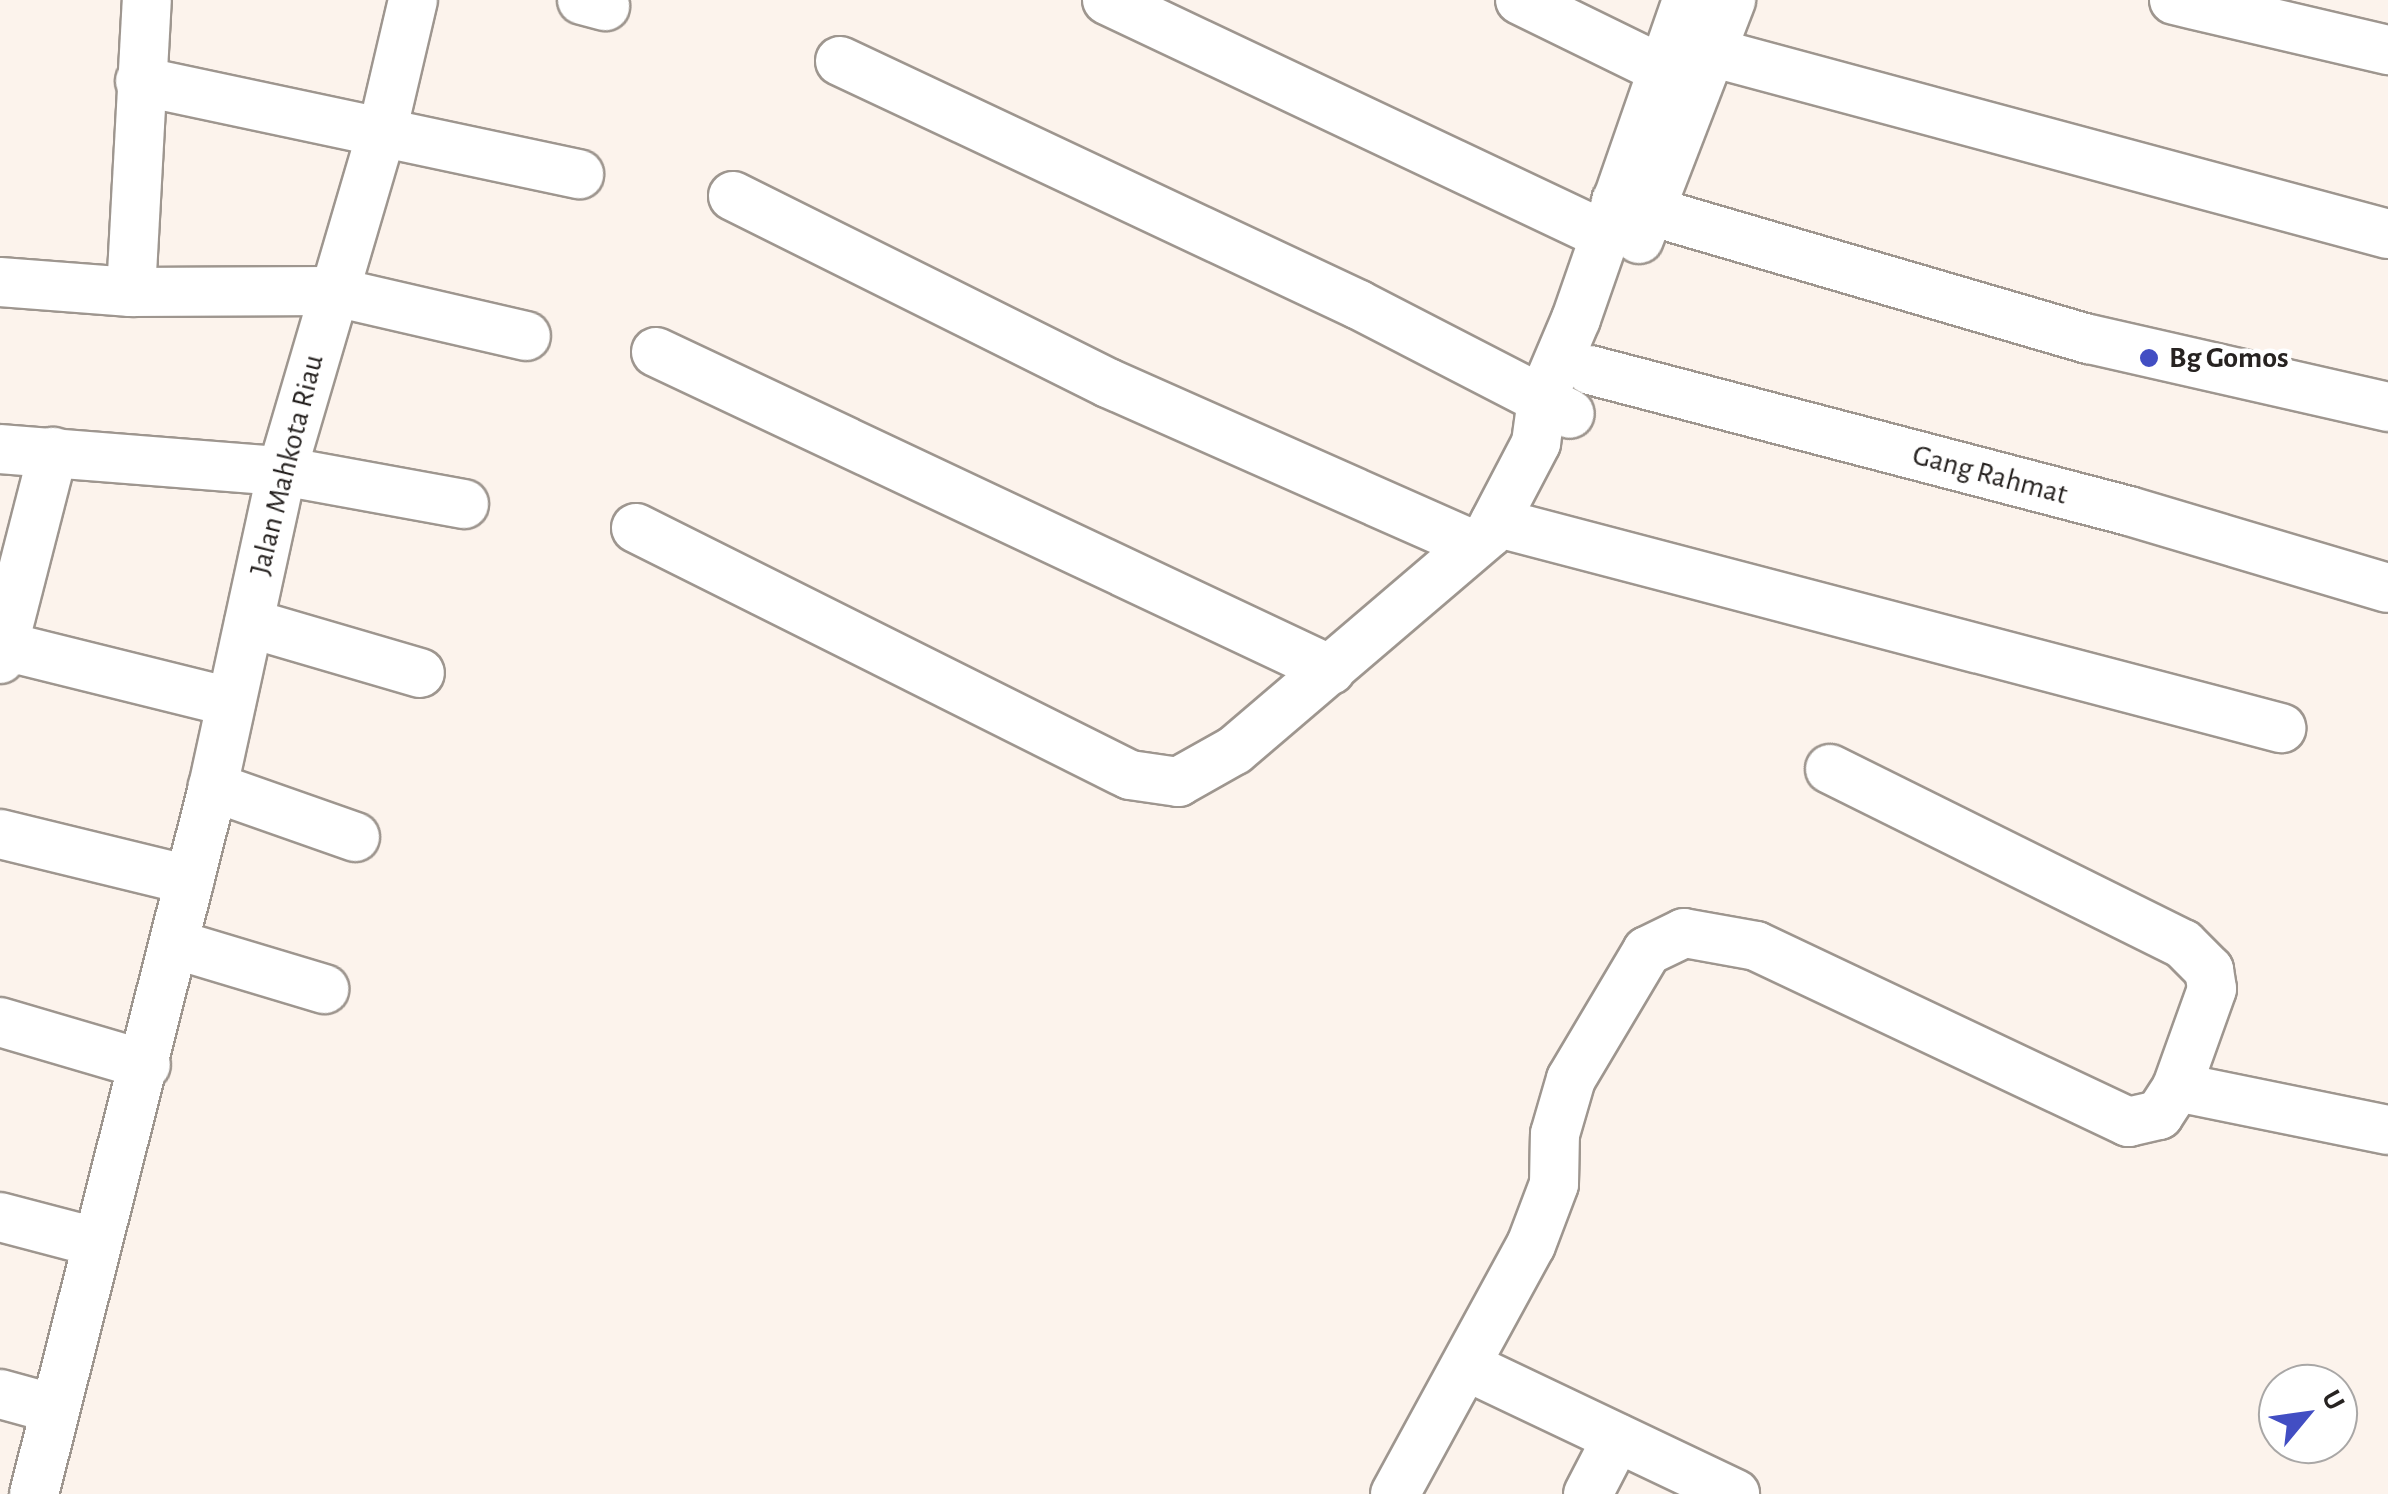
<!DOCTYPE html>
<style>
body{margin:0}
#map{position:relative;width:2388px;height:1494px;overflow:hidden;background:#fcf3ec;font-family:"Alegreya Sans",sans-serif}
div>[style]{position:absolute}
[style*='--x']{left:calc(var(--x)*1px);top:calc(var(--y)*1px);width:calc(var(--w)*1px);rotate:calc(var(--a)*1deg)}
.roads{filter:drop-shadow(2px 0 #9e968f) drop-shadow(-2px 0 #9e968f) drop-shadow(0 2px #9e968f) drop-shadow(0 -2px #9e968f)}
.minor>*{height:48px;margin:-24px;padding:0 24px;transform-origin:24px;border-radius:24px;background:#fff}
.dots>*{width:28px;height:28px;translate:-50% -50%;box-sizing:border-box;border:5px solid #fff;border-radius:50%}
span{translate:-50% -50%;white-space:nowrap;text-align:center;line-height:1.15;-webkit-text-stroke:9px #fff;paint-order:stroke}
.poi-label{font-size:30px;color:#272321;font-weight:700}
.left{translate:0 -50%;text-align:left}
.street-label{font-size:30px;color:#272321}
.north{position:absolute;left:2258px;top:1364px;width:100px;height:100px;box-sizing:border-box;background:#fff;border:2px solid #a9a7a6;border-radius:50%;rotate:61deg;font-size:28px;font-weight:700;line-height:40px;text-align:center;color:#272321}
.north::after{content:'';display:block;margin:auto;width:35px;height:45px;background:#424ec3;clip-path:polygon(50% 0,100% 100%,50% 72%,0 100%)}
</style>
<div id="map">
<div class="roads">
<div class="minor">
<i style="--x:582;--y:0;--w:24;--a:15"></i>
<i style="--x:1107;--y:0;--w:552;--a:25.31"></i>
<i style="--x:1520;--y:0;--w:157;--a:26.1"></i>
<i style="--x:2174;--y:0;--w:220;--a:13.2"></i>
<i style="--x:1711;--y:52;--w:701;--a:15.05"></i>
<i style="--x:840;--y:61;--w:573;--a:25.18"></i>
<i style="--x:1359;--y:305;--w:237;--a:27.3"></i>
<i style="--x:140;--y:81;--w:449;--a:12"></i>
<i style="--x:733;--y:196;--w:419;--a:26.5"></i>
<i style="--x:1108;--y:383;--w:399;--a:23.9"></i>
<i style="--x:1616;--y:201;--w:493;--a:16.3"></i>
<i style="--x:2089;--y:339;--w:307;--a:12.8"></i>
<i style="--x:1639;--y:239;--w:256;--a:-68.9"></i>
<i style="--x:0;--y:282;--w:131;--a:4.4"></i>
<i style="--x:131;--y:292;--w:200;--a:-0.3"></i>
<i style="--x:331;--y:291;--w:200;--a:13"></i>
<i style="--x:131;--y:292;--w:292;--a:-86.9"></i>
<i style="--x:656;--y:352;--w:746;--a:25.23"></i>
<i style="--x:1590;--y:370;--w:557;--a:14.66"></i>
<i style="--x:2129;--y:511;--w:269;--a:16.6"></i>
<i style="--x:0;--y:449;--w:283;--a:4.5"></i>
<i style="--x:282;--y:471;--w:185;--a:10.3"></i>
<i style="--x:1495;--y:522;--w:813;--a:14.69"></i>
<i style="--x:636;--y:528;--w:552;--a:26.57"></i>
<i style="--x:1130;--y:775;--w:49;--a:8.3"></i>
<i style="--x:1178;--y:782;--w:65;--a:-29.3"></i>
<i style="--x:1235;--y:750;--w:334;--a:-40.5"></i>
<i style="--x:1489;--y:533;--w:102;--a:-62.4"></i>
<i style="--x:1536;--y:443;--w:44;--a:-82.2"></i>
<i style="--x:1542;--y:399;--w:87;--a:-67"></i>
<i style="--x:1576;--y:319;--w:338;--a:-70.8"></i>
<i style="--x:249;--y:623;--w:178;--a:16.3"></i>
<i style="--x:0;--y:645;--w:238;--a:13.9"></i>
<i style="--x:0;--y:659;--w:214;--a:-75.6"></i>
<i style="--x:1830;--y:769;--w:394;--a:26.4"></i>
<i style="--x:2183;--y:944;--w:37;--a:45"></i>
<i style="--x:2209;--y:970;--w:19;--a:81"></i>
<i style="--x:2212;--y:989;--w:104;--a:109.7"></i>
<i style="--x:2177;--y:1087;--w:215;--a:11.5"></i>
<i style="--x:0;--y:834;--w:195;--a:13.7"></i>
<i style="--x:355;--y:837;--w:151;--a:-160.6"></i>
<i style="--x:213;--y:787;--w:323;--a:-77.7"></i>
<i style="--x:282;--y:471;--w:358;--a:-73.6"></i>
<i style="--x:383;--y:128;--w:131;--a:-76.8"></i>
<i style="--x:174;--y:944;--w:157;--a:16.7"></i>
<i style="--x:0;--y:1022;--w:152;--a:16.4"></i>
<i style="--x:0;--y:1217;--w:98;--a:14.7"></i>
<i style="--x:1466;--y:1366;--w:298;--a:25.4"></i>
<i style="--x:0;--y:1394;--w:57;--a:15.3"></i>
<i style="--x:34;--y:1494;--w:729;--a:-75.79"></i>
<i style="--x:1395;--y:1494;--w:284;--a:-61.4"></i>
<i style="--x:1531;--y:1245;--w:65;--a:-69.3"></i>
<i style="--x:1554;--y:1184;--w:50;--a:-88.9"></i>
<i style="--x:1555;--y:1134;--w:57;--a:-73.8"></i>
<i style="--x:1571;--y:1079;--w:149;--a:-59.3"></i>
<i style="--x:1647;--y:951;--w:41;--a:-25.9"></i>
<i style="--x:1684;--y:933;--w:73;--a:10.2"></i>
<i style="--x:1756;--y:946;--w:412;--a:25.3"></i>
<i style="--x:2128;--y:1122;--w:32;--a:-13"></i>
<i style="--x:2159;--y:1115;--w:33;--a:-57"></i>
<i style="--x:1588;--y:1494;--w:63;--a:-62.6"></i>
</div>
</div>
<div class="dots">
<i style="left:2149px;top:358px;background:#424ec3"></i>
</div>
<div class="poi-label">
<span class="left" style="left:2169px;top:358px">Bg Gomos</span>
</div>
<div class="street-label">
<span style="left:287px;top:465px;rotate:-76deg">Jalan Mahkota Riau</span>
<span style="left:1990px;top:475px;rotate:15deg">Gang Rahmat</span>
</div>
<div class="north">U</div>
</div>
